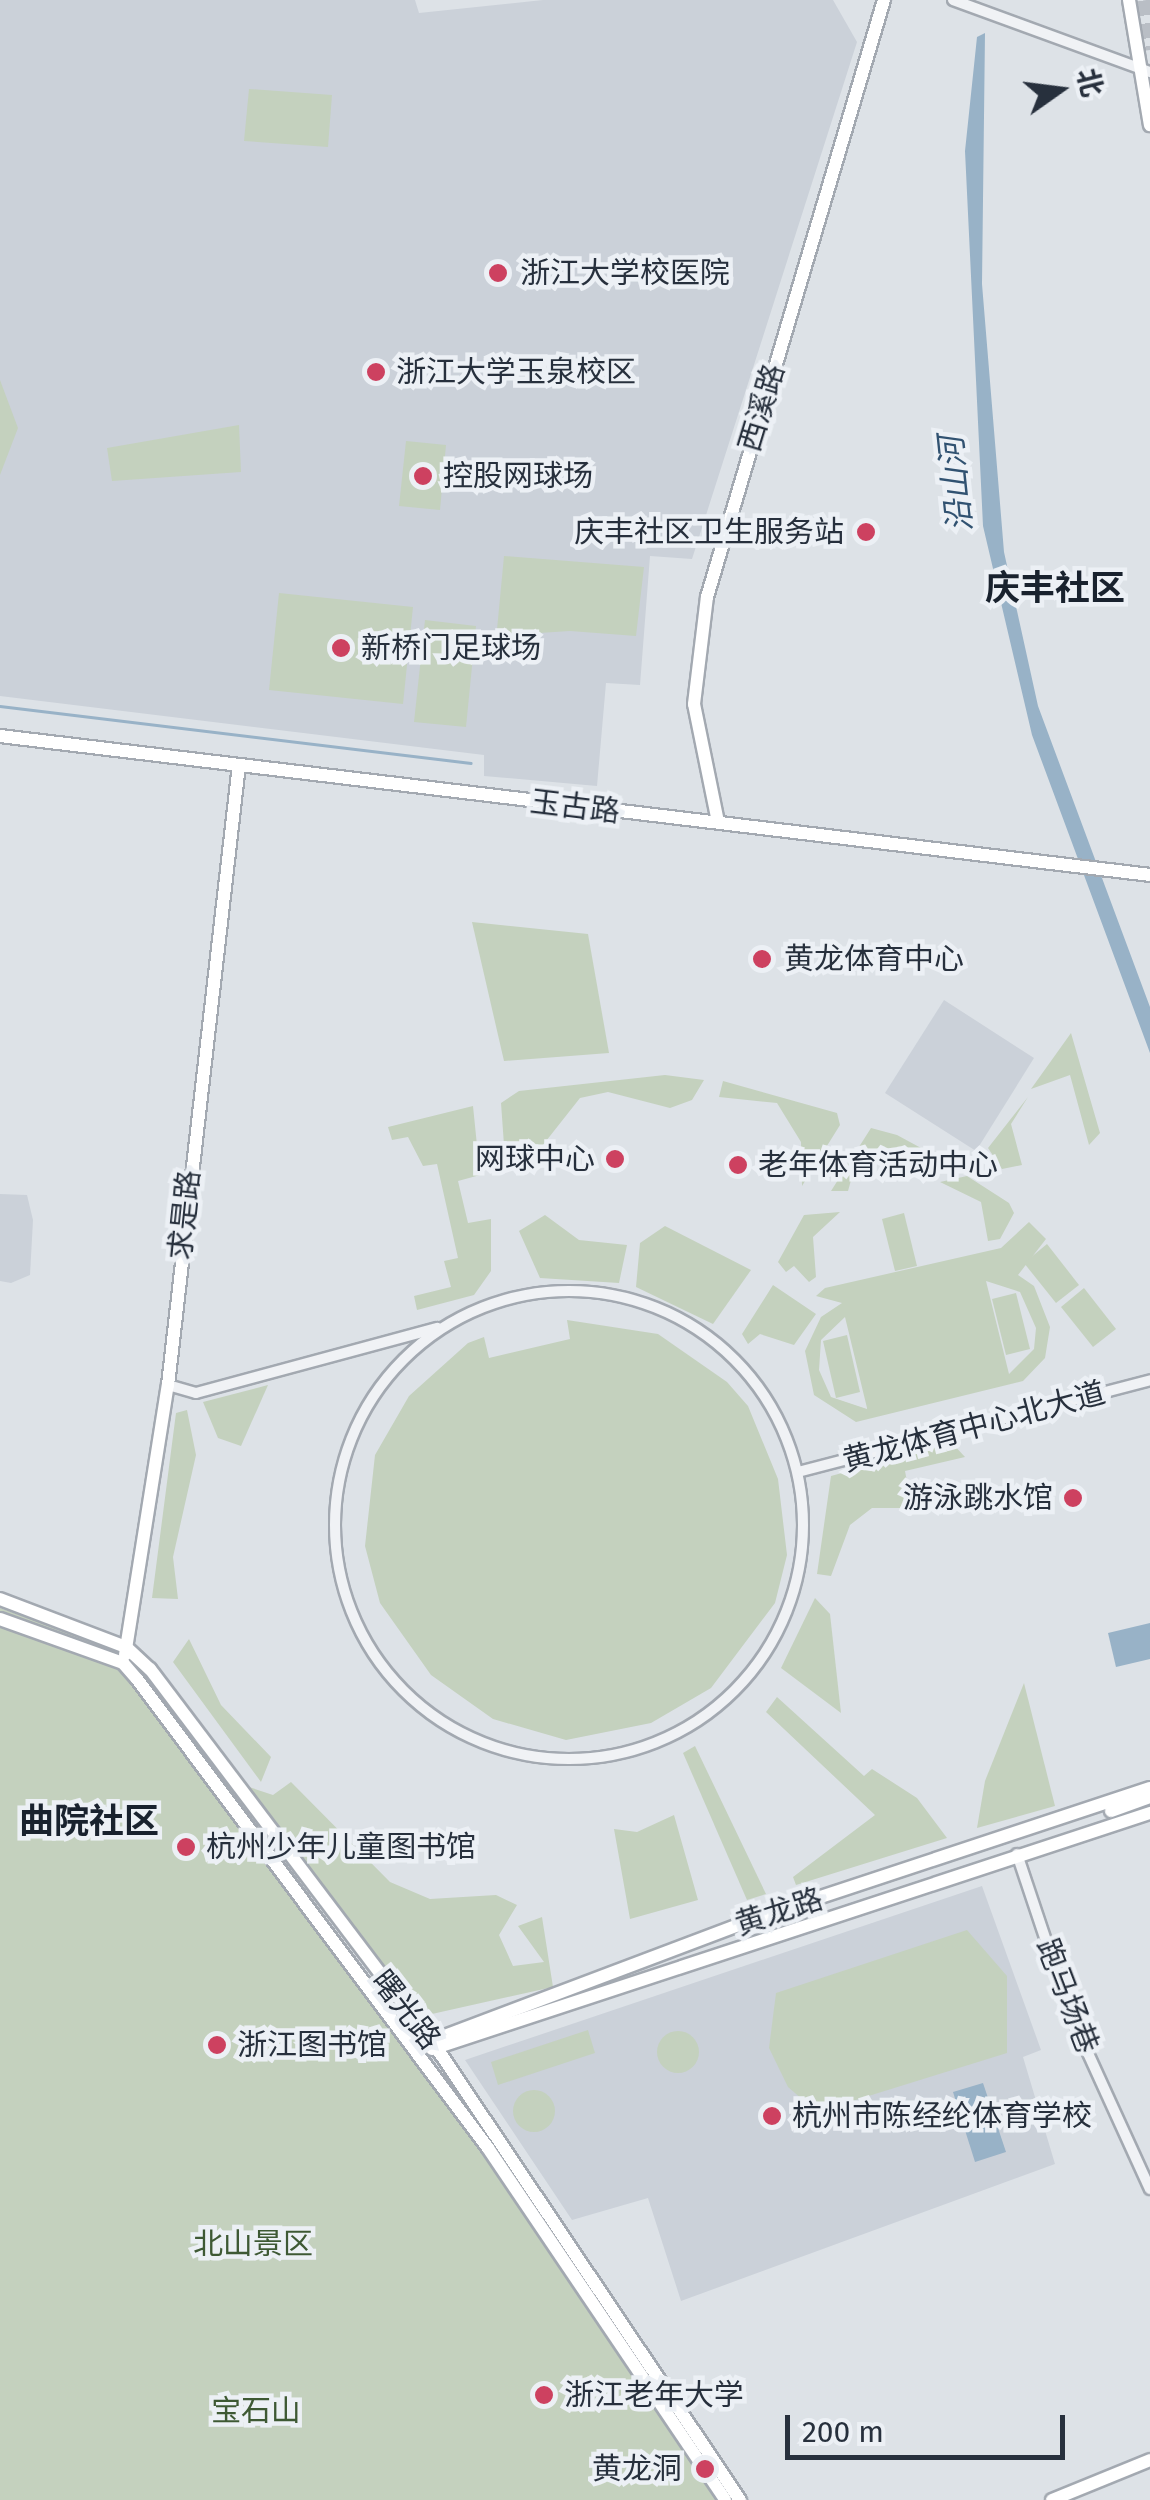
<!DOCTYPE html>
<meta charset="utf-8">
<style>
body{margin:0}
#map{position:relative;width:1150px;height:2500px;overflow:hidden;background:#dde2e7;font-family:"Fira Sans","Noto Sans SC",sans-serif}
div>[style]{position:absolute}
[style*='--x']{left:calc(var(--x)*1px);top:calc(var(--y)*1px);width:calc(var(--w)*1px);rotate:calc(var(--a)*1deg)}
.built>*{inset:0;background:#cbd1d9}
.green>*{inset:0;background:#c4d1be}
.round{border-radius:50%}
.water>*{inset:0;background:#98b2c7}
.stream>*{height:2.5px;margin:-1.25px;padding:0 1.25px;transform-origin:1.25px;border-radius:1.25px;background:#98b2c7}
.highway-tunnel>*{height:15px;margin-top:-7.5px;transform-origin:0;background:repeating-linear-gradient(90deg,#b9bec5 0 15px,transparent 0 23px)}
.roads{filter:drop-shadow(2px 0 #a3a9b1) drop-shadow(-2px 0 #a3a9b1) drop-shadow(0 2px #a3a9b1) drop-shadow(0 -2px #a3a9b1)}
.minor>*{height:10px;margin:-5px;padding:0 5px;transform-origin:5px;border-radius:5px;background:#f0f2f5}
.minor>.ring{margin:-5px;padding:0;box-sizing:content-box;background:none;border:10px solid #f0f2f5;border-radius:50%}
.major>*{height:12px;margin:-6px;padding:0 6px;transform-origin:6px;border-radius:6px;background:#fff}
.dots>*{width:28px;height:28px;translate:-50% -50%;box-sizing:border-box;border:5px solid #ecf0f5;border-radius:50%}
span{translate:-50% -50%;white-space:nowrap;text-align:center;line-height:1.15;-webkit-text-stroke:9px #ecf0f5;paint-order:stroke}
.poi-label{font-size:30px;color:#27303d}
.left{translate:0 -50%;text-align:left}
.right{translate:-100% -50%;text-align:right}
.street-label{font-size:30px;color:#27303d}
.park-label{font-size:30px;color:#3e5934}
.water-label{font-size:32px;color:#315271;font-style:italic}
.quarter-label{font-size:35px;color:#19222e;font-weight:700}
.north{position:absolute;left:1010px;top:40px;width:100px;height:100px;-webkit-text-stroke:8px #ecf0f5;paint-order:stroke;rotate:76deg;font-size:28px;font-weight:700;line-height:40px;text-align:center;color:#27303d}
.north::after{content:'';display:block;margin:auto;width:35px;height:45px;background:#27303d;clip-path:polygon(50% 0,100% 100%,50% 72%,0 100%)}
.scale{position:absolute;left:785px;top:2415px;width:280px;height:45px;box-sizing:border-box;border:5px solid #27303d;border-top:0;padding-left:12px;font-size:30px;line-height:35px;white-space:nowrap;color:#27303d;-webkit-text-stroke:8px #ecf0f5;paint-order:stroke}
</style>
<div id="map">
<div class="built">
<i style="clip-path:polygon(0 0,415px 0,419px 13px,543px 0,833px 0,857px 42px,692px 559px,650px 556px,640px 685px,606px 683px,597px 786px,484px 776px,484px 755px,0 696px)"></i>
<i style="clip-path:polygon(944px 1000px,1034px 1058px,976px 1151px,885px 1093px)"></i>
<i style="clip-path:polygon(0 1194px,27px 1195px,33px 1220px,30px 1275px,11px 1283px,0 1281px)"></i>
<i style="clip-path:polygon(982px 1886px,1041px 2050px,1023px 2057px,1055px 2164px,681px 2301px,648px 2198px,572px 2220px,465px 2060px)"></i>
</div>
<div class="green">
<i style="clip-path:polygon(249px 89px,332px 95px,328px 147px,244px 141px)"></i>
<i style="clip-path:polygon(0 380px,18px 428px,0 475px)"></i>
<i style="clip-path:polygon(239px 425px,241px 472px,112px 481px,107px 448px)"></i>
<i style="clip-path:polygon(406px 441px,446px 445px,440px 510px,399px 506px)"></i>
<i style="clip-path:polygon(504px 556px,644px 567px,636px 636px,570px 631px,539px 633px,536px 643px,496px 640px)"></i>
<i style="clip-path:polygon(279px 593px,413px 607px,403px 704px,269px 690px)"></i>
<i style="clip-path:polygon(425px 620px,476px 626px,466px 727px,414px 722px)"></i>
<i style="clip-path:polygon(472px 922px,588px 934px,609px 1053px,504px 1061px)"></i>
<i style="clip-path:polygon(1071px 1033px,1100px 1133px,1089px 1145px,1070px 1075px,1031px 1089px)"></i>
<i style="clip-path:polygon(665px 1075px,704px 1080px,692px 1100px,670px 1108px,608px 1092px,580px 1098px,535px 1155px,505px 1159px,501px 1103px,519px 1091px)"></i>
<i style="clip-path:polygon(723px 1081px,837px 1113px,840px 1125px,802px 1186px,801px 1142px,777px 1103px,719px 1097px)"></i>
<i style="clip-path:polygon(1028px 1097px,1011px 1124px,1022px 1165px,1002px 1169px,988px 1148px)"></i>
<i style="clip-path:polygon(473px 1106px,480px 1175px,458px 1181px,468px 1223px,491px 1219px,491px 1271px,474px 1295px,417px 1310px,414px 1296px,451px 1287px,444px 1261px,458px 1258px,437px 1164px,423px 1166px,408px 1137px,392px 1140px,388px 1127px)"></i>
<i style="clip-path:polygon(871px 1128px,897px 1135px,958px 1168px,932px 1175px,912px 1156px,880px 1150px,855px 1166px,848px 1191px,831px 1191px)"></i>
<i style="clip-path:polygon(967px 1176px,1009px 1203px,1014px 1213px,1000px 1239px,988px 1241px,981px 1202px,940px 1182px)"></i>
<i style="clip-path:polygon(840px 1212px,813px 1237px,816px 1277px,809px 1282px,794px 1266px,786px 1272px,778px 1262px,804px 1215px)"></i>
<i style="clip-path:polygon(904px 1213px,917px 1266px,895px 1271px,882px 1219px)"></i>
<i style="clip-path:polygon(545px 1215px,579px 1240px,627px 1245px,619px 1283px,540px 1278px,519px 1231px)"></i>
<i style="clip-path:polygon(evenodd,1029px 1222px,1046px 1239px,1018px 1275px,1034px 1286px,1050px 1327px,1045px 1358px,1023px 1381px,856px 1422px,814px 1395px,805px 1351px,821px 1317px,842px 1303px,816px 1296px,825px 1288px,1001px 1248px,1029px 1222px,986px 1281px,1020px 1292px,1036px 1328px,1034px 1349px,1009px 1374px,986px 1281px,1029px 1222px,845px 1317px,867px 1408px,867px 1409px,831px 1397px,819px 1370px,821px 1340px,845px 1317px)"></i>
<i style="clip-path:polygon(665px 1226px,751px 1270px,713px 1324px,636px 1287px,640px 1243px)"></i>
<i style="clip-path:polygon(1047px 1244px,1079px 1285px,1056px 1303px,1024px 1263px)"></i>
<i style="clip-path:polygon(773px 1285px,816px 1314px,794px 1345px,760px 1334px,748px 1344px,742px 1334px)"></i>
<i style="clip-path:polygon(1084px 1288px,1116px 1329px,1093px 1347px,1061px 1307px)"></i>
<i style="clip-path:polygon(1016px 1293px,1030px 1349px,1006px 1355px,992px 1299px)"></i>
<i style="clip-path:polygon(567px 1320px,658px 1334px,727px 1382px,748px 1406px,778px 1479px,787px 1555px,775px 1603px,711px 1688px,651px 1723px,566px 1740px,493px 1719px,431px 1675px,380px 1603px,365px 1546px,375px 1455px,409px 1396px,468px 1343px,484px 1337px,489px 1358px,570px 1339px)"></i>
<i style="clip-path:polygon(847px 1335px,860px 1392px,836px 1398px,823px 1341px)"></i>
<i style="clip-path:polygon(268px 1385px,241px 1446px,218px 1438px,203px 1402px)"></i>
<i style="clip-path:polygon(187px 1410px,196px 1455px,173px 1557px,178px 1599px,152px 1598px,176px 1413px)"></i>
<i style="clip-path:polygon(952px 1443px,965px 1457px,905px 1471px,912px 1508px,872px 1508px,850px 1525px,831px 1576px,817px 1574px,831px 1476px)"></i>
<i style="clip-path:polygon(815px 1598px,830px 1614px,841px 1713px,781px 1668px)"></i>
<i style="clip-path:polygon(0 1608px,111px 1648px,141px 1671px,458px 2096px,732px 2500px,0 2500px)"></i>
<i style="clip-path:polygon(189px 1639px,221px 1705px,271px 1757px,261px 1782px,173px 1662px)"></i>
<i style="clip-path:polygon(1024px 1683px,1055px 1806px,977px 1828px,985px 1781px)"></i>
<i style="clip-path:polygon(777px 1697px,864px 1776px,872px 1769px,917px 1798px,947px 1838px,796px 1885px,793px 1877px,875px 1815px,766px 1712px)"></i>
<i style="clip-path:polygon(695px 1746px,766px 1894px,747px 1900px,683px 1753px)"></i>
<i style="clip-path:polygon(291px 1782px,390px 1882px,430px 1899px,496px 1895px,517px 1905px,499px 1935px,513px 1966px,544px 1962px,518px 1926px,542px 1917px,553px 1987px,423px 2016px,251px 1806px,249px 1787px,273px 1795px)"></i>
<i style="clip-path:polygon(674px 1815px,698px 1900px,630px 1919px,614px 1829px,637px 1832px)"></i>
<i style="clip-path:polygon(967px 1930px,1007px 1976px,1007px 2053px,817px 2112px,788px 2087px,769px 2048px,776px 1993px)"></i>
<i style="clip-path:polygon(588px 2030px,595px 2053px,498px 2085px,491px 2062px)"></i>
<i class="round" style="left:657px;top:2031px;width:42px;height:42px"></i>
<i class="round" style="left:513px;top:2090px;width:42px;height:42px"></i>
</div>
<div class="water">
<i style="clip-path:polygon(985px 33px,982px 284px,1004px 552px,1038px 706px,1150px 1007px,1150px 1053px,1032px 735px,983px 526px,965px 151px,977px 37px)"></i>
<i style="clip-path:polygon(1150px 1623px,1150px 1659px,1116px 1667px,1108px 1633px)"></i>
<i style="clip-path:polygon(983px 2083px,1006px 2152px,975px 2162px,953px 2092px)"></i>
</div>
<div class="stream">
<i style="--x:0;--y:706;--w:474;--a:6.9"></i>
</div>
<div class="highway-tunnel">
<i style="--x:1143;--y:0;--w:50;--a:82"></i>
</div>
<div class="roads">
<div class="minor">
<i style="--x:953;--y:0;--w:210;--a:20.1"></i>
<i class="ring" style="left:335px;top:1291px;width:458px;height:458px"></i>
<i style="--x:168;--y:1385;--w:29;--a:16"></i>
<i style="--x:196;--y:1393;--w:250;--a:-15.1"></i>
<i style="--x:798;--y:1472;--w:364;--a:-14.6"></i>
<i style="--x:1017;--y:1854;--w:173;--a:71.5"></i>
<i style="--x:1072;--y:2018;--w:188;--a:65.5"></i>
</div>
<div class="major">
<i style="--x:1129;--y:0;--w:127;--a:80.5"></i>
<i style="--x:0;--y:736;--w:1158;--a:6.89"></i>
<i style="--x:718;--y:822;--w:120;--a:-101.5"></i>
<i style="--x:694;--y:704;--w:108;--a:-83.1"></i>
<i style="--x:707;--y:597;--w:623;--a:-73.49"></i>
<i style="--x:0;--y:1599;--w:135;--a:20.9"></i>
<i style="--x:126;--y:1647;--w:33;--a:43"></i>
<i style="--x:150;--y:1669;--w:474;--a:52.9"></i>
<i style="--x:436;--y:2047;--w:546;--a:56.14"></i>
<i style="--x:0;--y:1619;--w:131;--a:19.7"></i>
<i style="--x:123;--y:1663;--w:21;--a:49"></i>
<i style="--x:137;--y:1679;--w:586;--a:53.19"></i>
<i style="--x:488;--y:2148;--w:424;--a:56"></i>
<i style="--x:125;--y:1655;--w:273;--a:-81"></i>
<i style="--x:168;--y:1385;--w:624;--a:-83.47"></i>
<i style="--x:1111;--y:1811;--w:41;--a:-19.7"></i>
<i style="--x:426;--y:2043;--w:351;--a:-20.7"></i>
<i style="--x:754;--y:1919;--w:417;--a:-18.3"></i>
<i style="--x:432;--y:2049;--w:756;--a:-18.2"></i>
<i style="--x:1052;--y:2500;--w:106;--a:-22.2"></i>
</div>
</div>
<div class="dots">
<i style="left:498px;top:273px;background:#cd4160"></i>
<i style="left:376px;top:372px;background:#cd4160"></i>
<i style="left:423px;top:476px;background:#cd4160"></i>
<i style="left:866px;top:532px;background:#cd4160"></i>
<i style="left:341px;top:648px;background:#cd4160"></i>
<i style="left:762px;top:959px;background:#cd4160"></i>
<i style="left:615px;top:1159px;background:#cd4160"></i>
<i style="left:738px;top:1165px;background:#cd4160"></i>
<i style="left:1073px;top:1498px;background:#cd4160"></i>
<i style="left:186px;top:1847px;background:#cd4160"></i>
<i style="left:217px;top:2045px;background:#cd4160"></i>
<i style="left:772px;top:2116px;background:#cd4160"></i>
<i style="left:544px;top:2395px;background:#cd4160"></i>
<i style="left:705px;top:2469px;background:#cd4160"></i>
</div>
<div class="poi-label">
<span class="left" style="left:520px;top:273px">浙江大学校医院</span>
<span class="left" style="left:396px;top:372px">浙江大学玉泉校区</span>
<span class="left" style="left:443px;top:476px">控股网球场</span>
<span class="right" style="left:844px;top:532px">庆丰社区卫生服务站</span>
<span class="left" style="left:361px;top:648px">新桥门足球场</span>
<span class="left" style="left:784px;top:959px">黄龙体育中心</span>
<span class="right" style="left:595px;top:1159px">网球中心</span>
<span class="left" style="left:758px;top:1165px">老年体育活动中心</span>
<span class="right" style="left:1053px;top:1498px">游泳跳水馆</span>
<span class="left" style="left:206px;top:1847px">杭州少年儿童图书馆</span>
<span class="left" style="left:237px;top:2045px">浙江图书馆</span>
<span class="left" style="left:792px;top:2116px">杭州市陈经纶体育学校</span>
<span class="left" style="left:564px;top:2395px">浙江老年大学</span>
<span class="right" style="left:682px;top:2469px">黄龙洞</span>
</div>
<div class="street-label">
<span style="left:762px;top:408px;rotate:-73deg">西溪路</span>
<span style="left:575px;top:807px;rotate:7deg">玉古路</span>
<span style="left:185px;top:1215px;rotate:-84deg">求是路</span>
<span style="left:974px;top:1427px;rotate:-15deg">黄龙体育中心北大道</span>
<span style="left:779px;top:1912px;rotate:-18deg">黄龙路</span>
<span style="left:1067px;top:1996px;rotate:69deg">跑马场巷</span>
<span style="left:406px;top:2010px;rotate:52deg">曙光路</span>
</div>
<div class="park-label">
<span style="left:253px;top:2244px">北山景区</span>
<span style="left:256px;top:2411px">宝石山</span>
</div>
<div class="water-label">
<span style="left:956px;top:484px;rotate:-96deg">沿山河</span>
</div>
<div class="quarter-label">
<span style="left:1055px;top:588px">庆丰社区</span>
<span style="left:89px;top:1821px">曲院社区</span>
</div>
<div class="north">北</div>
<div class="scale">200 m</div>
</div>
